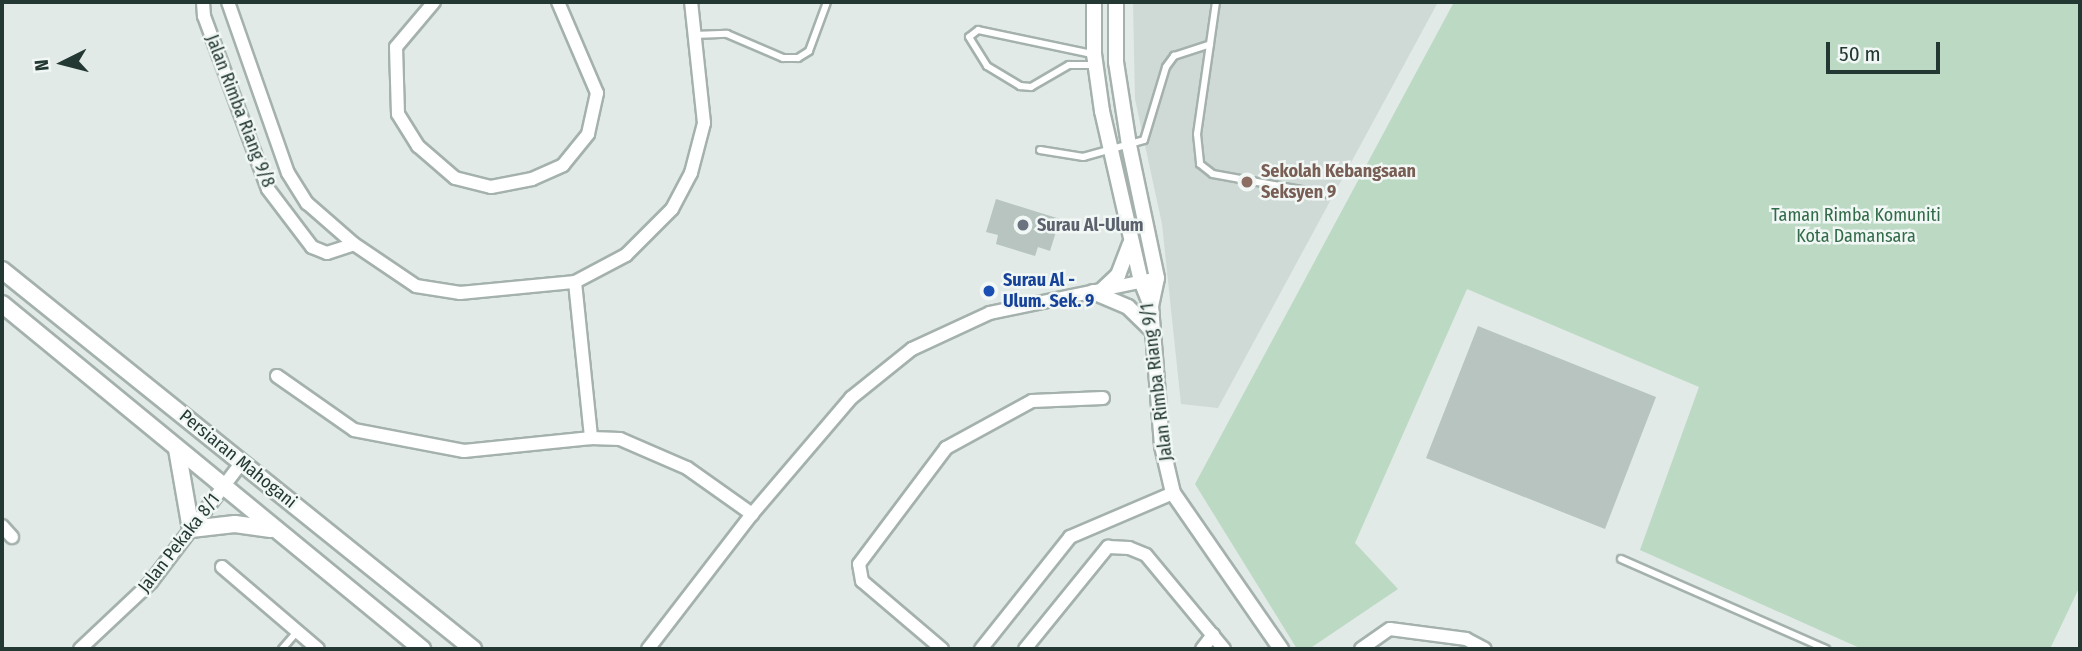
<!DOCTYPE html>
<style>
body{margin:0}
#map{position:relative;width:2082px;height:651px;overflow:hidden;background:#e1eae6;font-family:"Fira Sans Condensed",sans-serif}
div>[style]{position:absolute}
[style*='--x']{left:calc(var(--x)*1px);top:calc(var(--y)*1px);width:calc(var(--w)*1px);rotate:calc(var(--a)*1deg)}
.built>*{inset:0;background:#cfd9d5}
.green>*{inset:0;background:#bcd9c4}
.building>*{inset:0;background:#b7c4bf}
.roads{filter:drop-shadow(2px 0 #a4b1ad) drop-shadow(-2px 0 #a4b1ad) drop-shadow(0 2px #a4b1ad) drop-shadow(0 -2px #a4b1ad)}
.service>*{height:6px;margin:-3px;padding:0 3px;transform-origin:3px;border-radius:3px;background:#fff}
.minor>*{height:12px;margin:-6px;padding:0 6px;transform-origin:6px;border-radius:6px;background:#fff}
.tertiary>*{height:14px;margin:-7px;padding:0 7px;transform-origin:7px;border-radius:7px;background:#fff}
.secondary>*{height:16px;margin:-8px;padding:0 8px;transform-origin:8px;border-radius:8px;background:#fff}
.dots>*{width:19px;height:19px;translate:-50% -50%;box-sizing:border-box;border:4px solid #f1f7f4;border-radius:50%}
span{translate:-50% -50%;white-space:nowrap;text-align:center;line-height:1.15;-webkit-text-stroke:5px #f1f7f4;paint-order:stroke}
.street-label{font-size:18px;color:#233833}
.education-label{font-size:18px;color:#785e54;font-weight:700}
.left{translate:0 -50%;text-align:left}
.park-label{font-size:18px;color:#326b49}
.worship-label{font-size:18px;color:#5b616d;font-weight:700}
.transit-label{font-size:18px;color:#164399;font-weight:700}
.frame{position:absolute;inset:0;border:4px solid #233833;pointer-events:none}
.north{position:absolute;left:28px;top:28px;width:70px;height:70px;-webkit-text-stroke:5px #f1f7f4;paint-order:stroke;rotate:264deg;font-size:19px;font-weight:700;line-height:28px;text-align:center;color:#233833}
.north::after{content:'';display:block;margin:auto;width:24px;height:32px;background:#233833;clip-path:polygon(50% 0,100% 100%,50% 72%,0 100%)}
.scale{position:absolute;left:1826px;top:42px;width:114px;height:32px;box-sizing:border-box;border:4px solid #233833;border-top:0;padding-left:9px;font-size:21px;line-height:24px;white-space:nowrap;color:#233833;-webkit-text-stroke:5px #f1f7f4;paint-order:stroke}
</style>
<div id="map">
<div class="built">
<i style="clip-path:polygon(1133px 2px,1438px 2px,1218px 408px,1181px 404px,1162px 224px,1135px 99px)"></i>
</div>
<div class="green">
<i style="clip-path:polygon(1454px 2px,2080px 2px,2080px 586px,2050px 649px,1862px 649px,1640px 550px,1699px 387px,1467px 289px,1355px 543px,1398px 589px,1309px 649px,1297px 649px,1195px 484px)"></i>
</div>
<div class="building">
<i style="clip-path:polygon(996px 199px,1060px 219px,1050px 251px,1038px 247px,1035px 256px,996px 244px,998px 235px,986px 232px)"></i>
<i style="clip-path:polygon(1478px 326px,1656px 397px,1605px 529px,1426px 458px)"></i>
</div>
<div class="roads">
<div class="service">
<i style="--x:694;--y:35;--w:33;--a:-2"></i>
<i style="--x:727;--y:34;--w:61;--a:23.2"></i>
<i style="--x:783;--y:58;--w:15;--a:0"></i>
<i style="--x:798;--y:58;--w:13;--a:-32"></i>
<i style="--x:809;--y:51;--w:52;--a:-69.8"></i>
<i style="--x:1210;--y:44;--w:91;--a:98.2"></i>
<i style="--x:1197;--y:134;--w:30;--a:84"></i>
<i style="--x:1200;--y:164;--w:16;--a:38"></i>
<i style="--x:1213;--y:174;--w:112;--a:10.3"></i>
<i style="--x:1092;--y:54;--w:116;--a:-168.1"></i>
<i style="--x:978;--y:30;--w:11;--a:142"></i>
<i style="--x:969;--y:37;--w:34;--a:58"></i>
<i style="--x:987;--y:66;--w:39;--a:31"></i>
<i style="--x:1020;--y:86;--w:11;--a:5"></i>
<i style="--x:1031;--y:87;--w:44;--a:-30.1"></i>
<i style="--x:1069;--y:65;--w:25;--a:0"></i>
<i style="--x:1040;--y:150;--w:44;--a:9.2"></i>
<i style="--x:1083;--y:157;--w:63;--a:-15.6"></i>
<i style="--x:1144;--y:140;--w:76;--a:-73.2"></i>
<i style="--x:1166;--y:67;--w:14;--a:-54"></i>
<i style="--x:1174;--y:56;--w:38;--a:-18"></i>
<i style="--x:1210;--y:44;--w:42;--a:-81.9"></i>
<i style="--x:1621;--y:559;--w:224;--a:23.7"></i>
<i style="--x:282;--y:649;--w:23;--a:-49"></i>
</div>
<div class="minor">
<i style="--x:203;--y:2;--w:14;--a:86"></i>
<i style="--x:204;--y:16;--w:184;--a:69.7"></i>
<i style="--x:268;--y:189;--w:73;--a:52.8"></i>
<i style="--x:312;--y:247;--w:16;--a:22"></i>
<i style="--x:327;--y:253;--w:28;--a:-18"></i>
<i style="--x:228;--y:2;--w:181;--a:70.7"></i>
<i style="--x:288;--y:173;--w:36;--a:58"></i>
<i style="--x:307;--y:203;--w:62;--a:41.1"></i>
<i style="--x:354;--y:244;--w:75;--a:34.1"></i>
<i style="--x:416;--y:286;--w:45;--a:9"></i>
<i style="--x:460;--y:293;--w:116;--a:-5.5"></i>
<i style="--x:575;--y:282;--w:58;--a:-27.9"></i>
<i style="--x:626;--y:255;--w:65;--a:-45"></i>
<i style="--x:672;--y:209;--w:41;--a:-62.2"></i>
<i style="--x:691;--y:173;--w:52;--a:-75.4"></i>
<i style="--x:704;--y:123;--w:122;--a:-96.1"></i>
<i style="--x:434;--y:2;--w:59;--a:130.2"></i>
<i style="--x:396;--y:47;--w:67;--a:88.3"></i>
<i style="--x:398;--y:114;--w:38;--a:58"></i>
<i style="--x:418;--y:146;--w:49;--a:40.9"></i>
<i style="--x:455;--y:178;--w:37;--a:14"></i>
<i style="--x:491;--y:187;--w:42;--a:-11"></i>
<i style="--x:532;--y:179;--w:34;--a:-24"></i>
<i style="--x:563;--y:165;--w:40;--a:-51"></i>
<i style="--x:588;--y:134;--w:42;--a:-77.6"></i>
<i style="--x:597;--y:93;--w:99;--a:-113.2"></i>
<i style="--x:575;--y:282;--w:157;--a:84.1"></i>
<i style="--x:277;--y:376;--w:94;--a:35"></i>
<i style="--x:354;--y:430;--w:112;--a:10.8"></i>
<i style="--x:464;--y:451;--w:128;--a:-5.8"></i>
<i style="--x:591;--y:438;--w:29;--a:2"></i>
<i style="--x:620;--y:439;--w:73;--a:23.4"></i>
<i style="--x:687;--y:468;--w:80;--a:35.3"></i>
<i style="--x:2;--y:526;--w:15;--a:48"></i>
<i style="--x:222;--y:567;--w:126;--a:40.5"></i>
<i style="--x:80;--y:649;--w:98;--a:-43.3"></i>
<i style="--x:151;--y:582;--w:151;--a:-52.8"></i>
<i style="--x:648;--y:649;--w:170;--a:-52.4"></i>
<i style="--x:752;--y:514;--w:153;--a:-49.5"></i>
<i style="--x:851;--y:398;--w:78;--a:-38.8"></i>
<i style="--x:912;--y:349;--w:86;--a:-24.8"></i>
<i style="--x:990;--y:313;--w:163;--a:-11.7"></i>
<i style="--x:942;--y:649;--w:105;--a:-139.6"></i>
<i style="--x:862;--y:581;--w:17;--a:-100"></i>
<i style="--x:859;--y:564;--w:145;--a:-53.1"></i>
<i style="--x:946;--y:448;--w:98;--a:-28.7"></i>
<i style="--x:1032;--y:401;--w:71;--a:-2.4"></i>
<i style="--x:981;--y:649;--w:143;--a:-51.5"></i>
<i style="--x:1070;--y:537;--w:112;--a:-23.1"></i>
<i style="--x:1025;--y:649;--w:132;--a:-50.9"></i>
<i style="--x:1108;--y:547;--w:21;--a:3"></i>
<i style="--x:1129;--y:548;--w:18;--a:22"></i>
<i style="--x:1146;--y:555;--w:122;--a:50.3"></i>
<i style="--x:1202;--y:649;--w:18;--a:-52"></i>
<i style="--x:1361;--y:649;--w:35;--a:-35"></i>
<i style="--x:1390;--y:629;--w:77;--a:7.5"></i>
<i style="--x:1466;--y:639;--w:21;--a:28"></i>
</div>
<div class="tertiary">
<i style="--x:1094;--y:2;--w:52;--a:90"></i>
<i style="--x:1094;--y:54;--w:58;--a:82"></i>
<i style="--x:1102;--y:111;--w:174;--a:77.1"></i>
<i style="--x:1141;--y:281;--w:27;--a:68"></i>
<i style="--x:1151;--y:306;--w:140;--a:85.5"></i>
<i style="--x:1162;--y:446;--w:48;--a:76.8"></i>
<i style="--x:1173;--y:493;--w:190;--a:55.3"></i>
<i style="--x:1116;--y:2;--w:60;--a:90"></i>
<i style="--x:1116;--y:62;--w:84;--a:81.1"></i>
<i style="--x:1129;--y:145;--w:136;--a:78.1"></i>
<i style="--x:1157;--y:278;--w:29;--a:102"></i>
<i style="--x:1103;--y:289;--w:21;--a:-43"></i>
<i style="--x:1118;--y:275;--w:33;--a:-69"></i>
<i style="--x:1093;--y:292;--w:38;--a:23"></i>
<i style="--x:1128;--y:307;--w:33;--a:44"></i>
</div>
<div class="secondary">
<i style="--x:2;--y:270;--w:605;--a:38.82"></i>
<i style="--x:2;--y:304;--w:544;--a:39.4"></i>
<i style="--x:177;--y:449;--w:81;--a:80.1"></i>
<i style="--x:191;--y:529;--w:44;--a:-6.5"></i>
<i style="--x:235;--y:524;--w:36;--a:8"></i>
</div>
</div>
<div class="dots">
<i style="left:1247px;top:182px;background:#8d6e63"></i>
<i style="left:1023px;top:225px;background:#6b7280"></i>
<i style="left:989px;top:291px;background:#1a4fb4"></i>
</div>
<div class="street-label">
<span style="left:240px;top:111px;rotate:69deg">Jalan Rimba Riang 9/8</span>
<span style="left:1157px;top:382px;rotate:-97deg">Jalan Rimba Riang 9/1</span>
<span style="left:238px;top:459px;rotate:39deg">Persiaran Mahogani</span>
<span style="left:179px;top:543px;rotate:-52deg">Jalan Pekaka 8/1</span>
</div>
<div class="education-label">
<span class="left" style="left:1261px;top:182px">Sekolah Kebangsaan<br>Seksyen 9</span>
</div>
<div class="park-label">
<span style="left:1856px;top:226px">Taman Rimba Komuniti<br>Kota Damansara</span>
</div>
<div class="worship-label">
<span class="left" style="left:1037px;top:225px">Surau Al-Ulum</span>
</div>
<div class="transit-label">
<span class="left" style="left:1003px;top:291px">Surau Al -<br>Ulum. Sek. 9</span>
</div>
<div class="frame"></div>
<div class="north">N</div>
<div class="scale">50 m</div>
</div>
